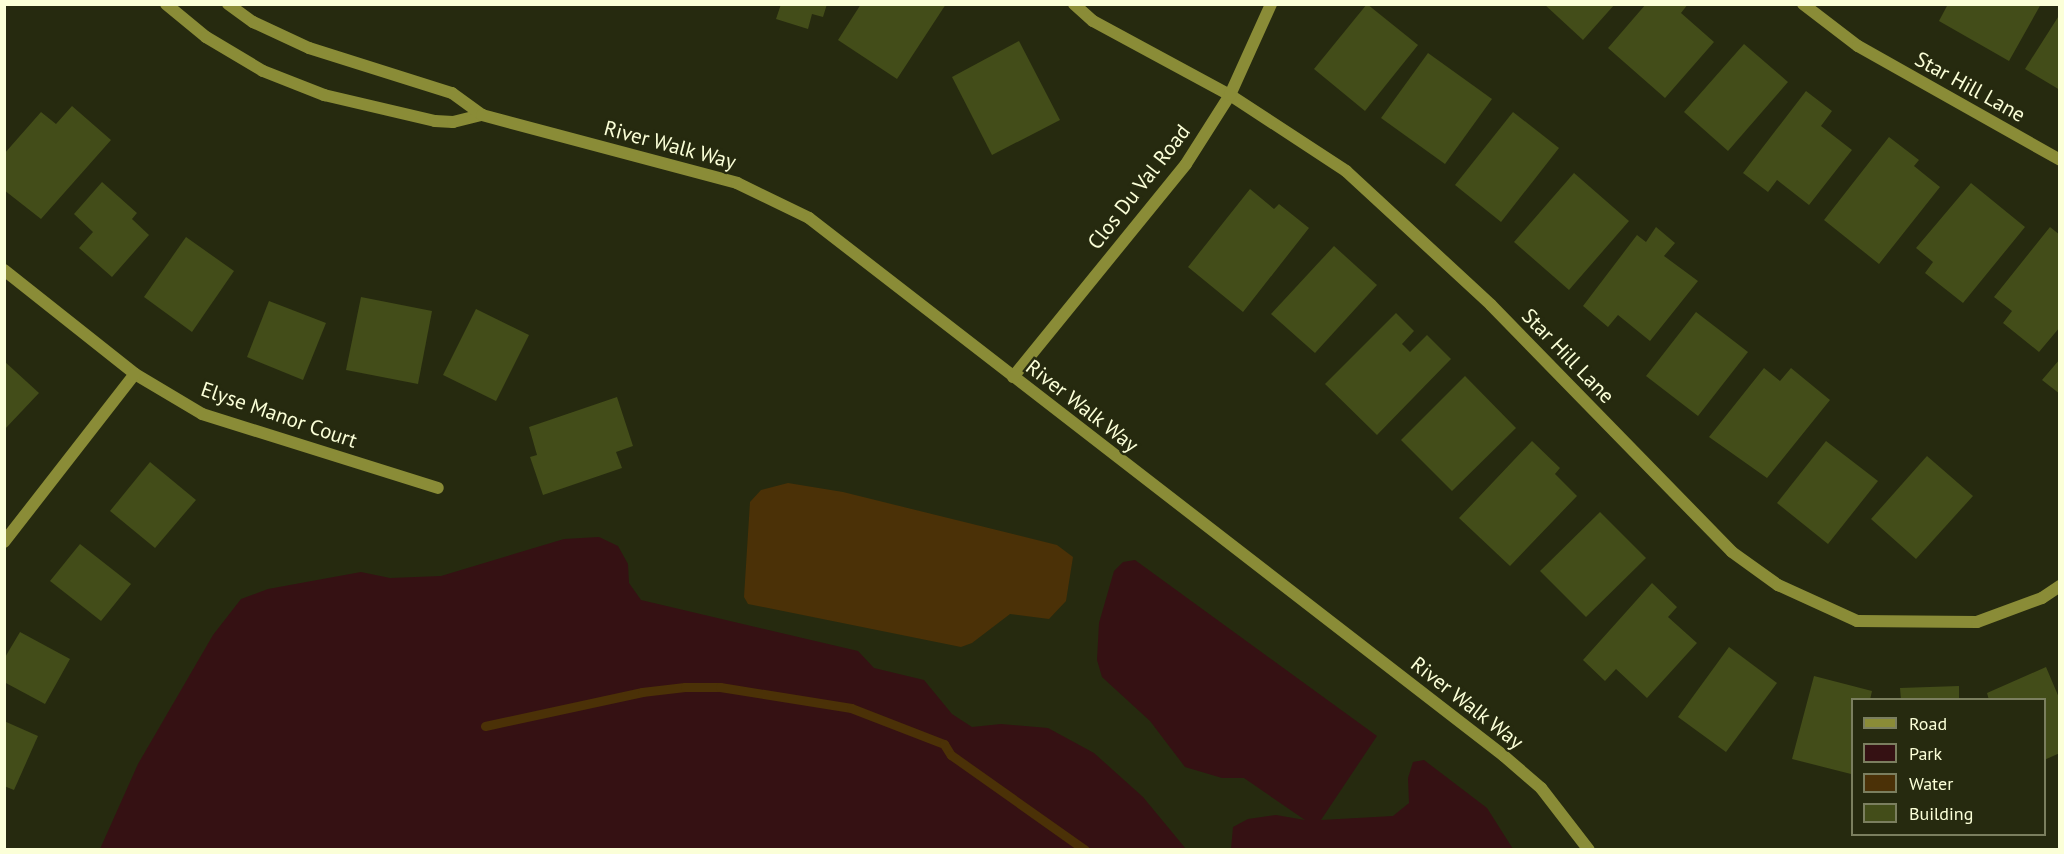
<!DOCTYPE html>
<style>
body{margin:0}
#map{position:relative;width:2064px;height:854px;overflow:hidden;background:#262a0f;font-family:"PT Sans",sans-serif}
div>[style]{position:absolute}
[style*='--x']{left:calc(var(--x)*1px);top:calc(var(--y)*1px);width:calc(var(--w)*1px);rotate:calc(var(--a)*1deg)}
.green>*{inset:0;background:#351113}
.water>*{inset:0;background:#4b3107}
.stream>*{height:9px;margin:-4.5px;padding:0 4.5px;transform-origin:4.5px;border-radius:4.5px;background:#4b3107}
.building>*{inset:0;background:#434d19}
.minor>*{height:12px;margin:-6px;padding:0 6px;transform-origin:6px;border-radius:6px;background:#8a8c37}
span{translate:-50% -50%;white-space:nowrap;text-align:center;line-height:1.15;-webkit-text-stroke:5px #262a0f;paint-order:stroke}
.street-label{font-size:21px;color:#fbffd8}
.frame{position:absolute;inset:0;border:6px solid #fbffd8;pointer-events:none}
.legend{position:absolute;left:1851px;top:698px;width:195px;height:138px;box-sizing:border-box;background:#262a0f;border:2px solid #7b7f5f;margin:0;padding:8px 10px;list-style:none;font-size:18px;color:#fbffd8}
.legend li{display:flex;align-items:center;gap:12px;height:30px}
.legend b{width:30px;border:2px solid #7b7f5f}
</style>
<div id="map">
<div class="green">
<i style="clip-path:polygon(599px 537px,618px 546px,628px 564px,629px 583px,641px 600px,858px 651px,874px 668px,924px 680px,952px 714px,972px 727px,1001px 724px,1048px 728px,1094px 753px,1143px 797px,1186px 849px,100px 849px,138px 764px,213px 635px,241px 599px,268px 589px,361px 572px,390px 578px,441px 576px,564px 539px)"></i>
<i style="clip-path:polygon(1135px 560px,1377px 736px,1321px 820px,1393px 816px,1409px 803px,1408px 778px,1413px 762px,1424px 760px,1487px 808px,1513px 849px,1231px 849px,1233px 827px,1248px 819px,1276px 815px,1305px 820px,1244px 778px,1222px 778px,1185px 767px,1150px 721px,1102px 677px,1097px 660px,1099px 623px,1114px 571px,1123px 562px)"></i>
</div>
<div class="water">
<i style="clip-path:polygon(788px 483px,843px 492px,1057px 545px,1073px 557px,1066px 601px,1049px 619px,1010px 614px,972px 643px,961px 647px,748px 604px,744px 597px,750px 502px,761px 490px)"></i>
</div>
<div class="stream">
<i style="--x:485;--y:726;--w:161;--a:-12.2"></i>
<i style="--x:642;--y:692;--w:43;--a:-6.6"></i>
<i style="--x:685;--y:687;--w:35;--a:0"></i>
<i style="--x:720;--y:687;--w:133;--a:9.1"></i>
<i style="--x:851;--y:708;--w:100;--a:21.2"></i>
<i style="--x:944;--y:744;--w:13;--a:58"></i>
<i style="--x:951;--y:755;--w:164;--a:35.3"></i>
</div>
<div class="building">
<i style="clip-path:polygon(781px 4px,827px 4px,823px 17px,812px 14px,808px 29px,776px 19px)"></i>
<i style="clip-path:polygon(861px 4px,946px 4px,897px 79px,838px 40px)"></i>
<i style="clip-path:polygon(1367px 4px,1418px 45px,1365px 111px,1314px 69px)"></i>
<i style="clip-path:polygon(1544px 4px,1615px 4px,1583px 40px)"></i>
<i style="clip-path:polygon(1646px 4px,1688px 4px,1681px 13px,1714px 42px,1665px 98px,1608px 48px)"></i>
<i style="clip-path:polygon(1948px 4px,2041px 4px,2009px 61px,1939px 21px)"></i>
<i style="clip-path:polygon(2060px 14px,2060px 90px,2025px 69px)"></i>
<i style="clip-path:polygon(1019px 41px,1060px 120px,992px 155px,952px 77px)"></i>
<i style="clip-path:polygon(1744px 44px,1788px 82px,1728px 151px,1684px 112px)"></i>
<i style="clip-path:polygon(1428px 53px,1492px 99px,1445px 164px,1381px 118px)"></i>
<i style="clip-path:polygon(1806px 91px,1832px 111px,1821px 126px,1852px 150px,1809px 205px,1777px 180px,1768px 192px,1743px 173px)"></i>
<i style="clip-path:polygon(72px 106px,111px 140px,41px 219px,4px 190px,4px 154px,41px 112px,56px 124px)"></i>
<i style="clip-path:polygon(1513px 112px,1559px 148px,1501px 222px,1455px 185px)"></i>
<i style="clip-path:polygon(1889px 137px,1919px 160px,1914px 166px,1940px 187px,1879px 264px,1824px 220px)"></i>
<i style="clip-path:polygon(1574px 173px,1629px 221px,1569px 290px,1514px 242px)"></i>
<i style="clip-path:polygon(102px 182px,137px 213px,132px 219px,149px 235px,112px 277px,79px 248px,93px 232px,74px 214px)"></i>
<i style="clip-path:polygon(1971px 183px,2025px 227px,1963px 303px,1925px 273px,1933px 262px,1916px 248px)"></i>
<i style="clip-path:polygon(1250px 189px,1274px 209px,1279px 204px,1309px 228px,1243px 312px,1188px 267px)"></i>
<i style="clip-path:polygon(1656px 227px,1675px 243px,1664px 256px,1698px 281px,1650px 341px,1618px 315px,1608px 327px,1583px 306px,1637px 235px,1646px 242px)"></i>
<i style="clip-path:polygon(2050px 227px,2060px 235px,2060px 327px,2039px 352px,2003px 323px,2012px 311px,1994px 297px)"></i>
<i style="clip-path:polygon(186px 237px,234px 271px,192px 332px,144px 297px)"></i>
<i style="clip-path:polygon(1334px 246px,1377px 285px,1315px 353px,1271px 314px)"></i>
<i style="clip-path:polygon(361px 297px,432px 311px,418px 384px,346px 370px)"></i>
<i style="clip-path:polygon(269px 301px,326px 323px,303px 380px,247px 357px)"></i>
<i style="clip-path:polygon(476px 309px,529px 335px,496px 401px,443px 375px)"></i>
<i style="clip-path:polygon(1696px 312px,1748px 352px,1698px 416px,1646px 376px)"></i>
<i style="clip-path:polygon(1396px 313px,1414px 331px,1402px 344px,1410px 352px,1427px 335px,1451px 359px,1377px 435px,1325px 384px)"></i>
<i style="clip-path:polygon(2060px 359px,2060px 394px,2042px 380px)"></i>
<i style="clip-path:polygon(4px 361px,39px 393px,4px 430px)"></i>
<i style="clip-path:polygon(1764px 368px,1780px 381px,1791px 368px,1830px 400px,1767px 478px,1709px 437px)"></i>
<i style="clip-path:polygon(1465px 376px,1516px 428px,1452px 491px,1401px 440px)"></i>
<i style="clip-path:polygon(617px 397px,633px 446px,616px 452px,622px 468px,543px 495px,530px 457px,537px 455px,529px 427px)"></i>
<i style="clip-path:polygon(1532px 441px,1560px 468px,1555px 474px,1577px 496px,1510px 566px,1459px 518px)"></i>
<i style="clip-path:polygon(1826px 441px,1878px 481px,1828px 544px,1777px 503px)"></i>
<i style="clip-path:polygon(1927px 456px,1973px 496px,1916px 559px,1871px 519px)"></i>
<i style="clip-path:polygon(150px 462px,196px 500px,155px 548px,110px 511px)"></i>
<i style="clip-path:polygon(1600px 512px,1646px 558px,1586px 617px,1540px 571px)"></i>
<i style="clip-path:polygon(80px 544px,131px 584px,101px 621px,50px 581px)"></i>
<i style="clip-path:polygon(1652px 583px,1677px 607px,1668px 617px,1697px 643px,1647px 698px,1616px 669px,1605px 681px,1583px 660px)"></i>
<i style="clip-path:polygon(20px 632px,70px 659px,45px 704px,4px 682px,4px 659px)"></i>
<i style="clip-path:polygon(1729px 647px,1777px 683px,1726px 752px,1678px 717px)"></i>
<i style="clip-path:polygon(2046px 667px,2060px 700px,2060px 753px,2044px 760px,2044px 700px,1989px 700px,1987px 693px)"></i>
<i style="clip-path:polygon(1814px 676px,1872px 691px,1870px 700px,1852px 700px,1851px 774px,1792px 759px)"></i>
<i style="clip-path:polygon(1959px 686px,1959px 700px,1901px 700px,1900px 688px)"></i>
<i style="clip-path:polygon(4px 721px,38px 736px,14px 790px,4px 786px)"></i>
</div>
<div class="minor">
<i style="--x:166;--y:4;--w:52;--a:39.5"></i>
<i style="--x:206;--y:37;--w:66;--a:30.8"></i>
<i style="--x:263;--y:71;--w:66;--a:21.5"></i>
<i style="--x:324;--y:95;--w:114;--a:13.2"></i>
<i style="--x:435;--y:121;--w:18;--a:3"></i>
<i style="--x:453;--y:122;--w:30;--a:-14"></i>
<i style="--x:228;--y:4;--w:31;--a:36"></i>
<i style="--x:253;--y:22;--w:62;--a:24.9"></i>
<i style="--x:309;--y:48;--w:150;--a:17.5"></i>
<i style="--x:452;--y:93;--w:37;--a:36"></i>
<i style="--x:482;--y:115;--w:264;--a:14.9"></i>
<i style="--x:737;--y:183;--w:80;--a:25.9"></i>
<i style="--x:809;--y:218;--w:879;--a:37.74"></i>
<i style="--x:1504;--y:756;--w:49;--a:40.9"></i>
<i style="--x:1541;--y:788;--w:78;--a:52.3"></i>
<i style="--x:1074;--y:4;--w:25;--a:42"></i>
<i style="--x:1093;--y:21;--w:156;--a:28.4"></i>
<i style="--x:1230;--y:95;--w:139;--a:33.2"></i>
<i style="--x:1346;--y:171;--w:197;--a:42.7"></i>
<i style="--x:1491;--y:305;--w:345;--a:45.7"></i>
<i style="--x:1732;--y:552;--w:57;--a:35.7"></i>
<i style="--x:1778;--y:585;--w:87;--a:24.5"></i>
<i style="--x:1857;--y:621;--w:120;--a:0.5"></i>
<i style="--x:1977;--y:622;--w:69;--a:-20.3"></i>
<i style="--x:2042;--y:598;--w:22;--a:-34"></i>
<i style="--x:1803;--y:4;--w:69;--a:37.4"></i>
<i style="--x:1858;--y:46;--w:232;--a:29.4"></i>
<i style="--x:4;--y:270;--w:167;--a:38.4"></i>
<i style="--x:135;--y:374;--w:78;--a:30.8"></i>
<i style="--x:202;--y:414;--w:247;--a:17.4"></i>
<i style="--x:1013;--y:377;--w:274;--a:-50.9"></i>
<i style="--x:1186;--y:164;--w:82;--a:-57.5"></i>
<i style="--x:1230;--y:95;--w:100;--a:-65.7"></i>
<i style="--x:4;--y:542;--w:213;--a:-52.1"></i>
</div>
<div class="street-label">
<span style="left:1970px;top:87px;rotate:29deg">Star Hill Lane</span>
<span style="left:670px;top:145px;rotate:15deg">River Walk Way</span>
<span style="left:1139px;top:187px;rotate:-52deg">Clos Du Val Road</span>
<span style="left:1568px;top:356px;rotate:46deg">Star Hill Lane</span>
<span style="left:1082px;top:406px;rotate:38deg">River Walk Way</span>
<span style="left:279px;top:415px;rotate:19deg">Elyse Manor Court</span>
<span style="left:1467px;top:703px;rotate:38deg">River Walk Way</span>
</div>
<div class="frame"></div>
<ul class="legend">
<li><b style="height:8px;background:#8a8c37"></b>Road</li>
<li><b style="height:16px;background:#351113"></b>Park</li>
<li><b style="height:16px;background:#4b3107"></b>Water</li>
<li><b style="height:16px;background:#434d19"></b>Building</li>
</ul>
</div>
